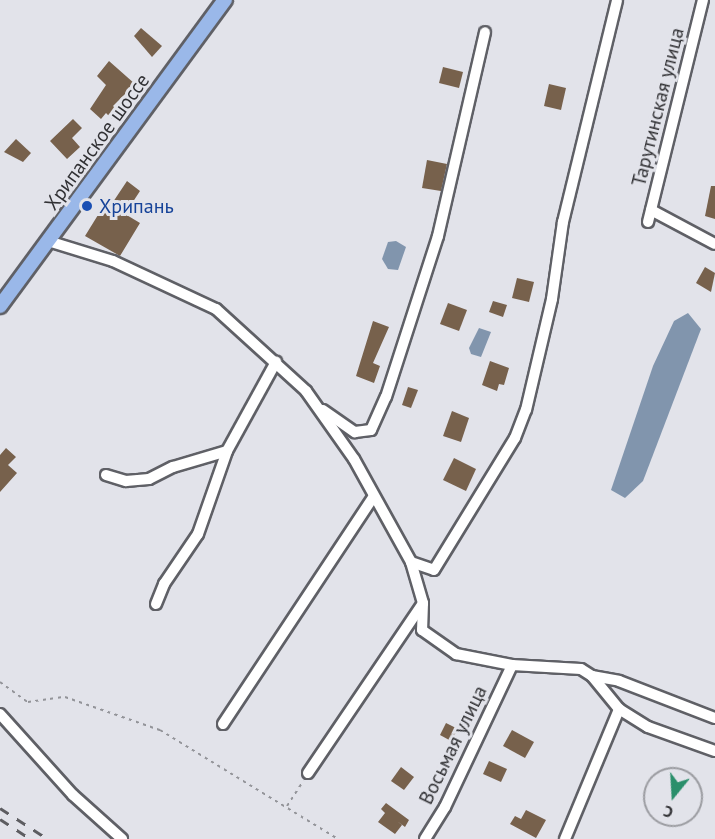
<!DOCTYPE html>
<meta charset="utf-8">
<style>
body{margin:0}
#map{position:relative;width:715px;height:839px;overflow:hidden;background:#e2e3ea;font-family:"PT Sans",sans-serif}
div>[style]{position:absolute}
[style*='--x']{left:calc(var(--x)*1px);top:calc(var(--y)*1px);width:calc(var(--w)*1px);rotate:calc(var(--a)*1deg)}
.water>*{inset:0;background:#8195ad}
.building>*{inset:0;background:#77614c}
.path>*{height:2px;margin-top:-1px;transform-origin:0;background:repeating-linear-gradient(90deg,#939499 0 3px,transparent 0 7.5px)}
.roads{filter:drop-shadow(2px 0 #5f6066) drop-shadow(-2px 0 #5f6066) drop-shadow(0 2px #5f6066) drop-shadow(0 -2px #5f6066)}
.minor>*{height:10px;margin:-5px;padding:0 5px;transform-origin:5px;border-radius:5px;background:#fff}
.major>*{height:14px;margin:-7px;padding:0 7px;transform-origin:7px;border-radius:7px;background:#9ab8e9}
.rail>*{height:3px;margin-top:-1.5px;transform-origin:0;background:repeating-linear-gradient(90deg,#5d5d61 0 10px,transparent 0 20px)}
.dots>*{width:16px;height:16px;translate:-50% -50%;box-sizing:border-box;border:3px solid #e2e3ea;border-radius:50%}
span{translate:-50% -50%;white-space:nowrap;text-align:center;line-height:1.15;-webkit-text-stroke:6px #e2e3ea;paint-order:stroke}
.street-label{font-size:20px;color:#313134}
.transit-label{font-size:20px;color:#164399}
.left{translate:0 -50%;text-align:left}
.north{position:absolute;left:643px;top:767px;width:60px;height:60px;box-sizing:border-box;background:#e2e3ea;border:2px solid #9b9ca1;border-radius:50%;rotate:198deg;font-size:16px;font-weight:700;line-height:24px;text-align:center;color:#313134}
.north::after{content:'';display:block;margin:auto;width:21px;height:27px;background:#2a8f6b;clip-path:polygon(50% 0,100% 100%,50% 72%,0 100%)}
</style>
<div id="map">
<div class="water">
<i style="clip-path:polygon(396px 241px,406px 247px,398px 270px,388px 269px,382px 259px,388px 242px)"></i>
<i style="clip-path:polygon(688px 313px,701px 329px,643px 481px,625px 498px,611px 490px,653px 366px,674px 321px)"></i>
<i style="clip-path:polygon(479px 328px,491px 332px,481px 357px,471px 354px,469px 348px)"></i>
</div>
<div class="building">
<i style="clip-path:polygon(141px 28px,162px 46px,152px 57px,134px 36px)"></i>
<i style="clip-path:polygon(109px 61px,135px 84px,113px 106px,119px 112px,112px 119px,106px 113px,101px 119px,90px 109px,106px 85px,97px 76px)"></i>
<i style="clip-path:polygon(443px 67px,463px 72px,459px 88px,439px 83px)"></i>
<i style="clip-path:polygon(549px 84px,566px 88px,561px 110px,544px 106px)"></i>
<i style="clip-path:polygon(73px 119px,82px 128px,72px 138px,80px 147px,67px 159px,50px 141px)"></i>
<i style="clip-path:polygon(16px 139px,31px 153px,23px 162px,4px 152px)"></i>
<i style="clip-path:polygon(427px 160px,447px 164px,441px 191px,422px 188px)"></i>
<i style="clip-path:polygon(127px 181px,140px 191px,125px 214px,140px 223px,120px 256px,85px 236px,106px 202px,111px 205px)"></i>
<i style="clip-path:polygon(711px 186px,715px 186px,715px 219px,705px 216px)"></i>
<i style="clip-path:polygon(705px 267px,715px 273px,711px 292px,696px 283px)"></i>
<i style="clip-path:polygon(517px 278px,534px 282px,529px 302px,512px 298px)"></i>
<i style="clip-path:polygon(493px 301px,507px 305px,503px 317px,489px 312px)"></i>
<i style="clip-path:polygon(448px 303px,467px 310px,459px 331px,440px 324px)"></i>
<i style="clip-path:polygon(373px 321px,389px 327px,373px 363px,380px 366px,374px 383px,356px 376px)"></i>
<i style="clip-path:polygon(490px 361px,509px 368px,504px 385px,499px 384px,497px 391px,482px 385px)"></i>
<i style="clip-path:polygon(408px 387px,418px 390px,411px 408px,402px 405px)"></i>
<i style="clip-path:polygon(452px 411px,469px 418px,461px 442px,443px 436px)"></i>
<i style="clip-path:polygon(6px 448px,16px 457px,8px 465px,17px 473px,0 492px,0 455px)"></i>
<i style="clip-path:polygon(454px 458px,476px 469px,466px 491px,443px 480px)"></i>
<i style="clip-path:polygon(446px 723px,458px 729px,451px 741px,440px 735px)"></i>
<i style="clip-path:polygon(512px 730px,534px 742px,525px 758px,503px 746px)"></i>
<i style="clip-path:polygon(489px 761px,507px 769px,501px 782px,483px 774px)"></i>
<i style="clip-path:polygon(401px 767px,414px 777px,404px 790px,391px 781px)"></i>
<i style="clip-path:polygon(386px 803px,409px 820px,405px 827px,397px 821px,402px 825px,395px 834px,378px 822px,385px 813px,381px 809px)"></i>
<i style="clip-path:polygon(526px 810px,546px 820px,536px 838px,510px 824px,515px 816px,521px 819px)"></i>
</div>
<div class="path">
<i style="--x:0;--y:682;--w:34;--a:36"></i>
<i style="--x:28;--y:702;--w:37;--a:-8"></i>
<i style="--x:65;--y:697;--w:101;--a:19.2"></i>
<i style="--x:160;--y:730;--w:209;--a:31.5"></i>
<i style="--x:287;--y:806;--w:30;--a:-57"></i>
</div>
<div class="roads">
<div class="minor">
<i style="--x:651;--y:210;--w:72;--a:28"></i>
<i style="--x:648;--y:222;--w:229;--a:-76.1"></i>
<i style="--x:48;--y:241;--w:68;--a:17.1"></i>
<i style="--x:113;--y:261;--w:114;--a:25"></i>
<i style="--x:216;--y:309;--w:122;--a:42.3"></i>
<i style="--x:306;--y:391;--w:83;--a:54.8"></i>
<i style="--x:354;--y:459;--w:118;--a:61"></i>
<i style="--x:411;--y:562;--w:43;--a:73.7"></i>
<i style="--x:423;--y:603;--w:27;--a:92"></i>
<i style="--x:422;--y:630;--w:42;--a:35.2"></i>
<i style="--x:456;--y:654;--w:57;--a:11.1"></i>
<i style="--x:512;--y:665;--w:69;--a:3.3"></i>
<i style="--x:581;--y:669;--w:13;--a:32"></i>
<i style="--x:592;--y:676;--w:43;--a:50.7"></i>
<i style="--x:619;--y:709;--w:34;--a:32"></i>
<i style="--x:648;--y:727;--w:71;--a:19.7"></i>
<i style="--x:323;--y:410;--w:39;--a:35"></i>
<i style="--x:355;--y:432;--w:16;--a:-7"></i>
<i style="--x:371;--y:430;--w:36;--a:-66"></i>
<i style="--x:386;--y:397;--w:169;--a:-72.1"></i>
<i style="--x:438;--y:236;--w:209;--a:-77"></i>
<i style="--x:106;--y:475;--w:21;--a:17"></i>
<i style="--x:126;--y:481;--w:23;--a:-5"></i>
<i style="--x:149;--y:479;--w:27;--a:-27"></i>
<i style="--x:173;--y:467;--w:56;--a:-16.5"></i>
<i style="--x:411;--y:562;--w:24;--a:19"></i>
<i style="--x:434;--y:570;--w:155;--a:-58.5"></i>
<i style="--x:515;--y:438;--w:30;--a:-69"></i>
<i style="--x:526;--y:410;--w:114;--a:-76.8"></i>
<i style="--x:552;--y:299;--w:78;--a:-81.9"></i>
<i style="--x:563;--y:222;--w:228;--a:-76.3"></i>
<i style="--x:156;--y:604;--w:22;--a:-68"></i>
<i style="--x:164;--y:584;--w:60;--a:-55.8"></i>
<i style="--x:198;--y:534;--w:88;--a:-70.7"></i>
<i style="--x:227;--y:451;--w:102;--a:-61.2"></i>
<i style="--x:592;--y:676;--w:27;--a:10"></i>
<i style="--x:619;--y:681;--w:103;--a:21.1"></i>
<i style="--x:0;--y:714;--w:109;--a:48"></i>
<i style="--x:73;--y:795;--w:66;--a:41.9"></i>
<i style="--x:223;--y:724;--w:272;--a:-56.5"></i>
<i style="--x:308;--y:773;--w:205;--a:-55.9"></i>
<i style="--x:425;--y:839;--w:38;--a:-58"></i>
<i style="--x:445;--y:807;--w:157;--a:-64.7"></i>
<i style="--x:565;--y:839;--w:141;--a:-67.4"></i>
</div>
<div class="major">
<i style="--x:0;--y:306;--w:380;--a:-53.7"></i>
</div>
</div>
<div class="rail">
<i style="--x:0;--y:808;--w:57;--a:32.9"></i>
<i style="--x:0;--y:819;--w:37;--a:33"></i>
</div>
<div class="dots">
<i style="left:87px;top:206px;background:#1a4fb4"></i>
</div>
<div class="street-label">
<span style="left:658px;top:107px;rotate:-76deg">Тарутинская улица</span>
<span style="left:97px;top:142px;rotate:-54deg">Хрипанское шоссе</span>
<span style="left:453px;top:745px;rotate:-64deg">Восьмая улица</span>
</div>
<div class="transit-label">
<span class="left" style="left:99px;top:206px">Хрипань</span>
</div>
<div class="north">С</div>
</div>
